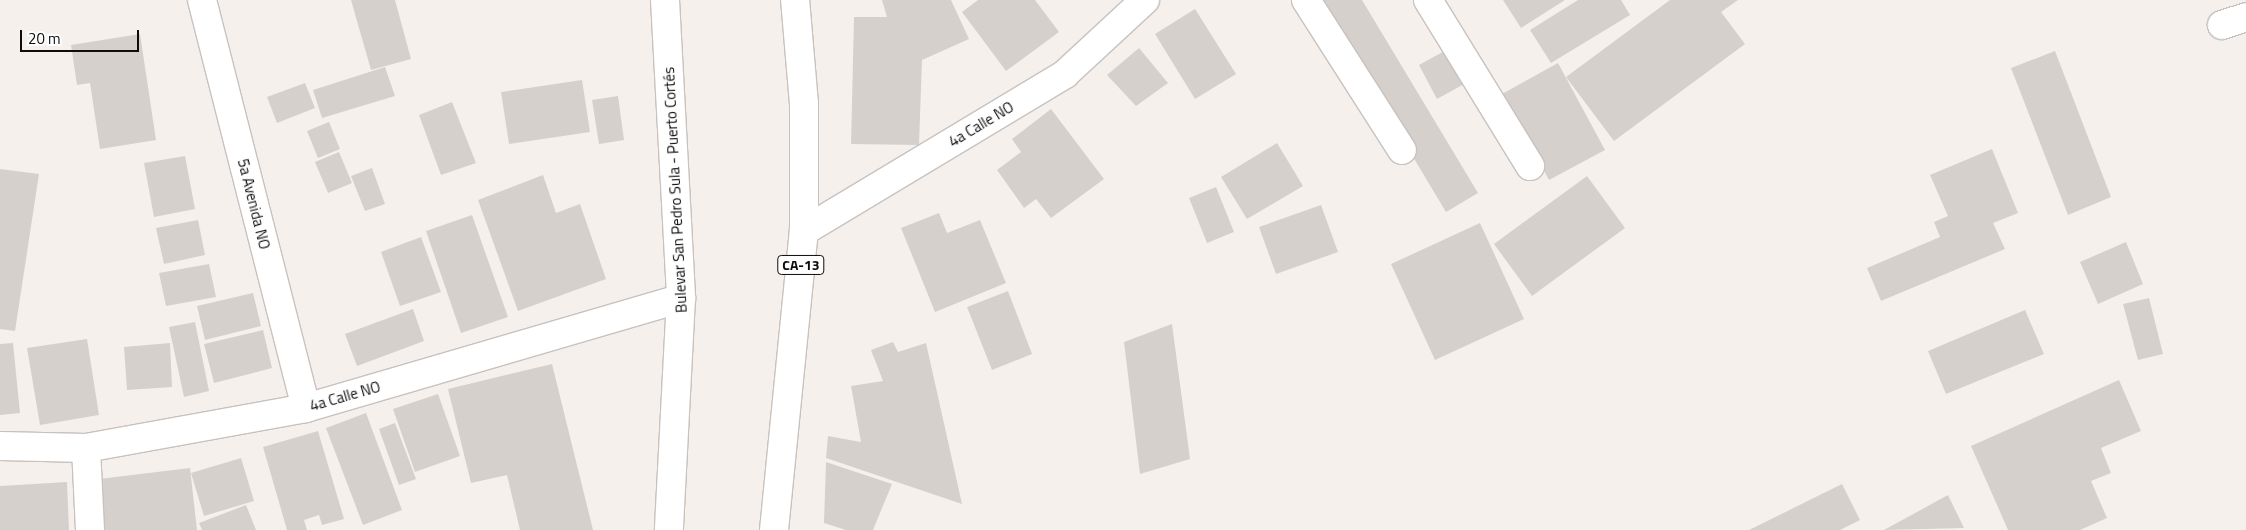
<!DOCTYPE html>
<meta charset="utf-8">
<style>
body{margin:0}
#map{position:relative;width:2246px;height:530px;overflow:hidden;background:#f6f0ec;font-family:"Titillium Web",sans-serif}
div>[style]{position:absolute}
[style*='--x']{left:calc(var(--x)*1px);top:calc(var(--y)*1px);width:calc(var(--w)*1px);rotate:calc(var(--a)*1deg)}
.building>*{inset:0;background:#d6d0cd}
.roads{filter:drop-shadow(1px 0 #c8c2bf) drop-shadow(-1px 0 #c8c2bf) drop-shadow(0 1px #c8c2bf) drop-shadow(0 -1px #c8c2bf)}
.minor>*{height:28px;margin:-14px;padding:0 14px;transform-origin:14px;border-radius:14px;background:#fff}
.highway>*{height:28px;margin:-14px;padding:0 14px;transform-origin:14px;border-radius:14px;background:#fff}
span{translate:-50% -50%;white-space:nowrap;text-align:center;line-height:1.15;-webkit-text-stroke:4px #fefefe;paint-order:stroke}
.shield-label span{padding:1px 4px;background:#fefefe;border:1px solid;border-radius:4px;-webkit-text-stroke-width:0}
.shield-label{font-size:14px;color:#0f0d0c;font-weight:700}
.street-label{font-size:15px;color:#0f0d0c}
.scale{position:absolute;left:20px;top:30px;width:119px;height:22px;box-sizing:border-box;border:2px solid #0f0d0c;border-top:0;padding-left:6px;font-size:15px;line-height:18px;white-space:nowrap;color:#0f0d0c;-webkit-text-stroke:4px #fefefe;paint-order:stroke}
</style>
<div id="map">
<div class="building">
<i style="clip-path:polygon(351px 0,395px 0,411px 59px,371px 70px)"></i>
<i style="clip-path:polygon(882px 0,951px 0,969px 39px,922px 60px,919px 145px,851px 144px,854px 17px,887px 17px)"></i>
<i style="clip-path:polygon(978px 0,1035px 0,1059px 32px,1006px 71px,962px 12px)"></i>
<i style="clip-path:polygon(1319px 0,1362px 0,1478px 193px,1446px 212px)"></i>
<i style="clip-path:polygon(1503px 0,1565px 0,1521px 28px)"></i>
<i style="clip-path:polygon(1578px 0,1621px 0,1630px 15px,1551px 63px,1530px 30px)"></i>
<i style="clip-path:polygon(1670px 0,1738px 0,1721px 12px,1745px 44px,1614px 141px,1566px 77px)"></i>
<i style="clip-path:polygon(1195px 9px,1236px 74px,1195px 99px,1155px 34px)"></i>
<i style="clip-path:polygon(140px 34px,156px 140px,100px 149px,90px 83px,77px 85px,71px 45px)"></i>
<i style="clip-path:polygon(1139px 48px,1168px 83px,1136px 106px,1107px 75px)"></i>
<i style="clip-path:polygon(1450px 48px,1468px 82px,1437px 99px,1419px 65px)"></i>
<i style="clip-path:polygon(2055px 51px,2111px 197px,2068px 215px,2011px 68px)"></i>
<i style="clip-path:polygon(1558px 63px,1605px 150px,1549px 180px,1502px 94px)"></i>
<i style="clip-path:polygon(385px 67px,395px 96px,322px 118px,313px 90px)"></i>
<i style="clip-path:polygon(582px 80px,590px 132px,509px 144px,501px 92px)"></i>
<i style="clip-path:polygon(305px 83px,315px 108px,277px 123px,267px 97px)"></i>
<i style="clip-path:polygon(618px 96px,624px 140px,599px 144px,592px 100px)"></i>
<i style="clip-path:polygon(452px 102px,476px 163px,441px 175px,419px 115px)"></i>
<i style="clip-path:polygon(1051px 109px,1104px 179px,1051px 218px,1036px 199px,1024px 208px,997px 170px,1021px 152px,1012px 139px)"></i>
<i style="clip-path:polygon(329px 122px,340px 149px,318px 158px,307px 131px)"></i>
<i style="clip-path:polygon(1277px 143px,1303px 186px,1247px 219px,1221px 177px)"></i>
<i style="clip-path:polygon(1992px 149px,2018px 213px,1993px 223px,2005px 249px,1881px 301px,1867px 268px,1940px 237px,1934px 222px,1948px 216px,1930px 175px)"></i>
<i style="clip-path:polygon(339px 152px,352px 183px,328px 193px,315px 162px)"></i>
<i style="clip-path:polygon(185px 156px,195px 209px,154px 217px,144px 163px)"></i>
<i style="clip-path:polygon(372px 168px,385px 204px,365px 211px,351px 176px)"></i>
<i style="clip-path:polygon(0 169px,39px 174px,15px 331px,0 329px)"></i>
<i style="clip-path:polygon(543px 175px,556px 213px,580px 204px,606px 279px,518px 311px,478px 200px)"></i>
<i style="clip-path:polygon(1587px 176px,1625px 228px,1532px 296px,1494px 244px)"></i>
<i style="clip-path:polygon(1216px 187px,1234px 232px,1207px 243px,1189px 198px)"></i>
<i style="clip-path:polygon(1321px 205px,1338px 252px,1276px 274px,1259px 227px)"></i>
<i style="clip-path:polygon(939px 213px,947px 233px,980px 220px,1006px 283px,935px 312px,901px 228px)"></i>
<i style="clip-path:polygon(472px 215px,508px 317px,461px 333px,426px 231px)"></i>
<i style="clip-path:polygon(198px 220px,205px 255px,164px 264px,156px 228px)"></i>
<i style="clip-path:polygon(1480px 223px,1524px 319px,1435px 360px,1391px 264px)"></i>
<i style="clip-path:polygon(421px 237px,441px 292px,400px 306px,381px 252px)"></i>
<i style="clip-path:polygon(2126px 242px,2143px 284px,2098px 304px,2080px 262px)"></i>
<i style="clip-path:polygon(209px 264px,216px 297px,166px 306px,159px 273px)"></i>
<i style="clip-path:polygon(1008px 291px,1032px 354px,992px 370px,967px 307px)"></i>
<i style="clip-path:polygon(253px 293px,261px 326px,205px 340px,197px 306px)"></i>
<i style="clip-path:polygon(2149px 298px,2163px 354px,2138px 360px,2123px 304px)"></i>
<i style="clip-path:polygon(413px 309px,424px 341px,357px 366px,345px 334px)"></i>
<i style="clip-path:polygon(2025px 310px,2044px 354px,1946px 394px,1928px 351px)"></i>
<i style="clip-path:polygon(195px 322px,209px 391px,184px 397px,169px 327px)"></i>
<i style="clip-path:polygon(1172px 324px,1190px 459px,1140px 474px,1124px 342px)"></i>
<i style="clip-path:polygon(263px 330px,272px 368px,214px 383px,204px 344px)"></i>
<i style="clip-path:polygon(87px 339px,99px 415px,40px 425px,27px 348px)"></i>
<i style="clip-path:polygon(893px 342px,898px 352px,926px 343px,962px 504px,826px 458px,828px 436px,861px 442px,851px 386px,883px 381px,871px 350px)"></i>
<i style="clip-path:polygon(13px 343px,20px 413px,0 415px,0 344px)"></i>
<i style="clip-path:polygon(170px 343px,172px 387px,127px 390px,124px 347px)"></i>
<i style="clip-path:polygon(552px 364px,593px 530px,520px 530px,507px 475px,471px 483px,448px 389px)"></i>
<i style="clip-path:polygon(2119px 380px,2141px 431px,2101px 448px,2111px 473px,2091px 481px,2107px 518px,2080px 530px,2008px 530px,1971px 446px)"></i>
<i style="clip-path:polygon(438px 394px,460px 456px,415px 472px,393px 409px)"></i>
<i style="clip-path:polygon(366px 413px,402px 510px,363px 525px,326px 428px)"></i>
<i style="clip-path:polygon(395px 423px,416px 479px,399px 485px,379px 429px)"></i>
<i style="clip-path:polygon(318px 431px,344px 519px,322px 525px,319px 515px,304px 520px,307px 530px,287px 530px,263px 447px)"></i>
<i style="clip-path:polygon(241px 458px,254px 501px,204px 516px,191px 473px)"></i>
<i style="clip-path:polygon(826px 462px,892px 484px,873px 530px,846px 530px,824px 523px)"></i>
<i style="clip-path:polygon(190px 468px,197px 530px,105px 530px,99px 479px)"></i>
<i style="clip-path:polygon(67px 482px,69px 530px,0 530px,0 486px)"></i>
<i style="clip-path:polygon(1842px 484px,1860px 520px,1840px 530px,1749px 530px)"></i>
<i style="clip-path:polygon(1948px 495px,1964px 528px,1884px 530px)"></i>
<i style="clip-path:polygon(246px 505px,256px 530px,202px 530px,199px 523px)"></i>
</div>
<div class="roads">
<div class="minor">
<i style="--x:202;--y:0;--w:421;--a:75.7"></i>
<i style="--x:1306;--y:0;--w:178;--a:57.4"></i>
<i style="--x:1428;--y:0;--w:195;--a:58.4"></i>
<i style="--x:2222;--y:25;--w:25;--a:-18"></i>
<i style="--x:804;--y:231;--w:305;--a:-31"></i>
<i style="--x:1065;--y:74;--w:109;--a:-42.8"></i>
<i style="--x:0;--y:446;--w:86;--a:1.3"></i>
<i style="--x:86;--y:448;--w:224;--a:-10.3"></i>
<i style="--x:306;--y:408;--w:391;--a:-16.3"></i>
<i style="--x:86;--y:448;--w:82;--a:87.2"></i>
</div>
<div class="highway">
<i style="--x:665;--y:0;--w:298;--a:86.9"></i>
<i style="--x:681;--y:298;--w:232;--a:93"></i>
<i style="--x:774;--y:530;--w:301;--a:-84.3"></i>
<i style="--x:804;--y:231;--w:127;--a:-90"></i>
<i style="--x:804;--y:104;--w:104;--a:-94.9"></i>
</div>
</div>
<div class="shield-label">
<span style="left:801px;top:265px">CA-13</span>
</div>
<div class="street-label">
<span style="left:981px;top:124px;rotate:-31deg">4a Calle NO</span>
<span style="left:675px;top:190px;rotate:-93deg">Bulevar San Pedro Sula - Puerto Cortés</span>
<span style="left:254px;top:204px;rotate:76deg">5a Avenida NO</span>
<span style="left:345px;top:396px;rotate:-16deg">4a Calle NO</span>
</div>
<div class="scale">20 m</div>
</div>
